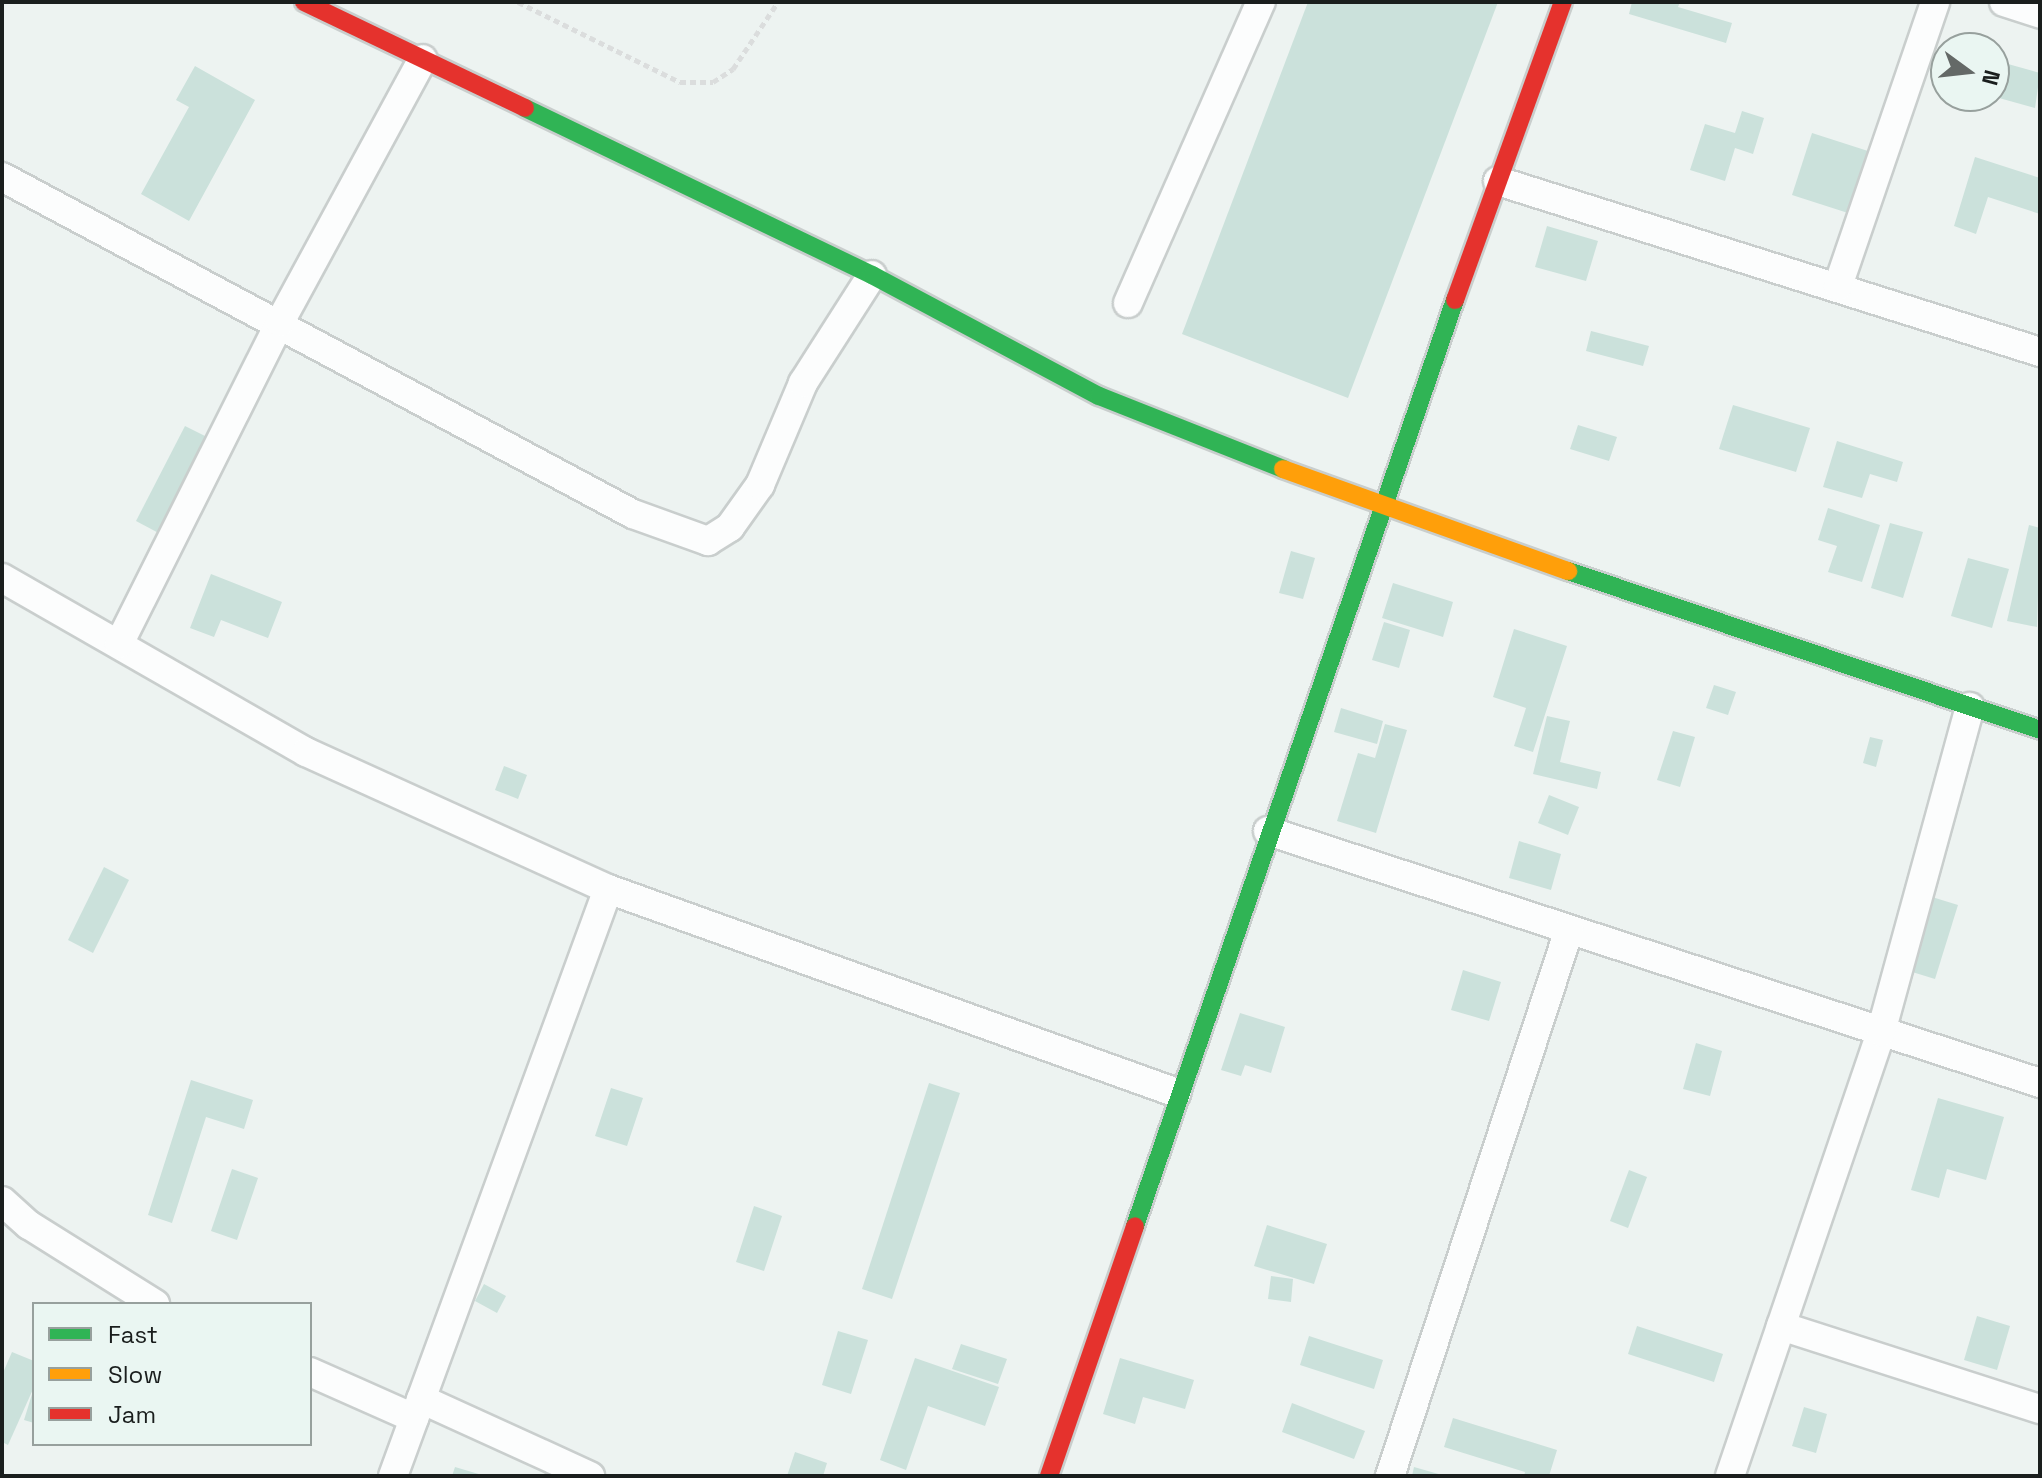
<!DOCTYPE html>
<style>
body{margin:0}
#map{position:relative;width:2042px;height:1478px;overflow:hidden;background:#edf3f1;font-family:"Space Grotesk",sans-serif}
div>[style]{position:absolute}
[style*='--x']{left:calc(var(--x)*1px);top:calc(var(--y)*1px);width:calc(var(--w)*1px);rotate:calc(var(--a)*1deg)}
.building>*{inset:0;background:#cbe1db}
.path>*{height:5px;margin-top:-2.5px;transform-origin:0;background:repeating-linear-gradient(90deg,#dbdddd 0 6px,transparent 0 10px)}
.roads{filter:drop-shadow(2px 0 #c9cecd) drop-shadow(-2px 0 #c9cecd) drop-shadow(0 2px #c9cecd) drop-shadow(0 -2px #c9cecd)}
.street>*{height:28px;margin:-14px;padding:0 14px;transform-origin:14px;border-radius:14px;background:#fcfdfd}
.fast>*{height:18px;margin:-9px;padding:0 9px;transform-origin:9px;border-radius:9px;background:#30b455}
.slow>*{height:18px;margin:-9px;padding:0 9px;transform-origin:9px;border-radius:9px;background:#ff9f0a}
.jam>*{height:18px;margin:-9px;padding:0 9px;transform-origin:9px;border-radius:9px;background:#e5322d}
span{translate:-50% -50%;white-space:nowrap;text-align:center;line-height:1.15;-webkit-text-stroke:6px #eaf6f2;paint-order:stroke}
.frame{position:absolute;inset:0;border:4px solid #1a1e1d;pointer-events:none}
.legend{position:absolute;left:32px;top:1302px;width:280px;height:144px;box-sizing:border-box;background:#eaf6f2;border:2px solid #97a09d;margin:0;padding:10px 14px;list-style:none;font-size:24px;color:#1a1e1d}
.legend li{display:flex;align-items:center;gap:16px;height:40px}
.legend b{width:40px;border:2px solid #97a09d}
.north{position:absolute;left:1930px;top:32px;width:80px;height:80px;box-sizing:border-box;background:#eaf6f2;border:2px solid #97a09d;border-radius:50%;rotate:105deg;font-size:22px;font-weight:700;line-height:32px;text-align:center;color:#1a1e1d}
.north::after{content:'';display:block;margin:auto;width:28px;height:36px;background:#646967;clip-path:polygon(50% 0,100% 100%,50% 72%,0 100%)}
</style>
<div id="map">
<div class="building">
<i style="clip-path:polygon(1308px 2px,1498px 2px,1348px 398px,1182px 334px)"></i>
<i style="clip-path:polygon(1632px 2px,1680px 2px,1678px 7px,1732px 23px,1726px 43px,1629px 14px)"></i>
<i style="clip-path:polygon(2008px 64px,2040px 73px,2035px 108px,1999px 98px)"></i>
<i style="clip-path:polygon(195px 66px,255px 100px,189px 221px,141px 194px,189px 107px,176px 100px)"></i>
<i style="clip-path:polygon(1742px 111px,1764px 118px,1753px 154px,1735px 148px,1725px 181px,1690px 170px,1705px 124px,1735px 133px)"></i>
<i style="clip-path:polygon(1812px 133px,1868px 151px,1848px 213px,1792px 195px)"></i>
<i style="clip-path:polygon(1975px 157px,2040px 178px,2040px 214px,1988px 197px,1976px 234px,1954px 226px)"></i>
<i style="clip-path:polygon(1547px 226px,1598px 241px,1586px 281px,1535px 267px)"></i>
<i style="clip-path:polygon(1591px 331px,1649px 346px,1643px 366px,1586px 351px)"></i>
<i style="clip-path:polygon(1733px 405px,1810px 428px,1796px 472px,1719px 449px)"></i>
<i style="clip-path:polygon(1578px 425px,1617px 437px,1609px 461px,1570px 449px)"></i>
<i style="clip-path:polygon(185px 426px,217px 442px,168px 538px,136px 521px)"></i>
<i style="clip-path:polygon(1837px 441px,1903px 462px,1897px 482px,1870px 474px,1862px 498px,1823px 487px)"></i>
<i style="clip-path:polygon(1828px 508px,1880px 525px,1862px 582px,1828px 572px,1837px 546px,1818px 540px)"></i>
<i style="clip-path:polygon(1890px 523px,1923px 532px,1903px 598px,1871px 588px)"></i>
<i style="clip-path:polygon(2029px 525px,2040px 528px,2037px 627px,2007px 621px)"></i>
<i style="clip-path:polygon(1291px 551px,1315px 558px,1303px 599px,1279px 593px)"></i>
<i style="clip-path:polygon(1968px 558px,2009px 569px,1992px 628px,1951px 616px)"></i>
<i style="clip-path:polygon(211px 574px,282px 602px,268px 638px,221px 620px,214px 637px,190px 628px)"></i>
<i style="clip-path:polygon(1393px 583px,1453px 602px,1443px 637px,1382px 618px)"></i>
<i style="clip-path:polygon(1384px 622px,1410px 630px,1399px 668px,1372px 660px)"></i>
<i style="clip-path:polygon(1514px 629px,1567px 646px,1533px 752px,1514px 746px,1526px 708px,1493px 697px)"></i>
<i style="clip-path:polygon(1714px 685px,1736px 692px,1728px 715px,1706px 708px)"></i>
<i style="clip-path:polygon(1341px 708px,1383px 721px,1377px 744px,1334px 732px)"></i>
<i style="clip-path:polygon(1547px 716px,1570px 721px,1560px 762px,1601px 772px,1597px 789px,1533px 774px)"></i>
<i style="clip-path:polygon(1385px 724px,1407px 730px,1376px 833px,1337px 821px,1358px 753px,1375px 758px)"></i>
<i style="clip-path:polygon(1673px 731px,1695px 737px,1680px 787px,1657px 780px)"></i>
<i style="clip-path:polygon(1870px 737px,1883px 740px,1876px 767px,1863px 763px)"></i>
<i style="clip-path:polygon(504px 766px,527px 775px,518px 799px,495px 790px)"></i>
<i style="clip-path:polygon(1549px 795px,1579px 807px,1568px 835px,1538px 823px)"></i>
<i style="clip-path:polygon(1519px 841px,1561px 854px,1551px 890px,1509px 878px)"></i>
<i style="clip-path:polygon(104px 867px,129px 880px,93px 953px,68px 940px)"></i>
<i style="clip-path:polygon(1932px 897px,1958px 905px,1935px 979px,1909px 971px)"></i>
<i style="clip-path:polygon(1463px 970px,1501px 982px,1489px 1021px,1451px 1010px)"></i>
<i style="clip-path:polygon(1240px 1013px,1285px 1027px,1271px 1073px,1245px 1065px,1241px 1076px,1221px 1070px)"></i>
<i style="clip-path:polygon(1696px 1043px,1722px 1051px,1710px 1096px,1683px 1089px)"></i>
<i style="clip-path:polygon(191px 1080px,253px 1100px,244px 1129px,206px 1117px,172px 1223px,148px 1215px)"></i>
<i style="clip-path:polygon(929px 1083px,960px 1093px,892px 1299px,862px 1289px)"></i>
<i style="clip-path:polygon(611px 1088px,643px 1098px,627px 1146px,595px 1136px)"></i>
<i style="clip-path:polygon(1938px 1098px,2004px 1117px,1986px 1180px,1947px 1169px,1939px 1198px,1911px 1190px)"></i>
<i style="clip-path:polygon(232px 1169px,258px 1178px,237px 1240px,211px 1231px)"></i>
<i style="clip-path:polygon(1629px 1170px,1647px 1177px,1628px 1228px,1610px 1221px)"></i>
<i style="clip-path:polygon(754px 1206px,782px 1216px,764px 1271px,736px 1262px)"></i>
<i style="clip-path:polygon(1267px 1225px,1327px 1244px,1314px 1284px,1254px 1266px)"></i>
<i style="clip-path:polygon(1271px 1276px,1293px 1279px,1291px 1302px,1268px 1299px)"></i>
<i style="clip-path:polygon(484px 1284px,506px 1296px,497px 1313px,475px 1301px)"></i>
<i style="clip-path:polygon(1977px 1316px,2010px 1326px,1997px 1370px,1964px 1360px)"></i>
<i style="clip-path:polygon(1637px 1326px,1723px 1354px,1714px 1382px,1628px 1354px)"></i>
<i style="clip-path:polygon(838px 1331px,868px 1340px,851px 1394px,822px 1385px)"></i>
<i style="clip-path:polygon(1309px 1336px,1383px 1360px,1374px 1389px,1300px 1365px)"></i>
<i style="clip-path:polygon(961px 1344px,1007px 1359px,998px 1384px,952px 1369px)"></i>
<i style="clip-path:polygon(12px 1352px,34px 1361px,34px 1387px,8px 1445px,2px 1442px,2px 1375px)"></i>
<i style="clip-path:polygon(915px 1358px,999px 1387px,985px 1426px,928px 1406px,906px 1470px,880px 1460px)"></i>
<i style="clip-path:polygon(1120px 1358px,1194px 1380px,1185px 1409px,1143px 1397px,1135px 1424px,1103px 1414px)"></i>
<i style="clip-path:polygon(33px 1391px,34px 1391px,34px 1423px,24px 1420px)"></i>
<i style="clip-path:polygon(1292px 1403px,1365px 1431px,1354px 1459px,1282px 1432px)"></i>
<i style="clip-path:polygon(1804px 1407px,1827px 1414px,1816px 1453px,1792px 1446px)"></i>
<i style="clip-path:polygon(1453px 1418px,1557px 1450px,1549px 1476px,1524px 1476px,1525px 1472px,1444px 1447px)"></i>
<i style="clip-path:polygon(795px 1452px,827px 1463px,823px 1476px,787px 1476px)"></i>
<i style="clip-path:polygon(455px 1467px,482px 1475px,482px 1476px,452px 1476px)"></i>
<i style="clip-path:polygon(1414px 1467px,1442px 1475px,1442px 1476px,1412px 1476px)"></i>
</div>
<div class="path">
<i style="--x:518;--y:2;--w:181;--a:26.3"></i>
<i style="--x:680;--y:82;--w:33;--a:0"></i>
<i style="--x:713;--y:82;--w:24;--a:-33"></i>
<i style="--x:733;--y:69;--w:81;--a:-56.1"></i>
</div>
<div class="roads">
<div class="street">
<i style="--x:2004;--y:2;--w:38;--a:18"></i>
<i style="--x:2;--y:177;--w:715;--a:28.11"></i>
<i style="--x:633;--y:514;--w:80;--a:19.8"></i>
<i style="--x:708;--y:541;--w:26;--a:-32"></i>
<i style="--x:730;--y:527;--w:52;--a:-54.5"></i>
<i style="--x:760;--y:485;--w:111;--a:-67.1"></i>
<i style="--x:803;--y:383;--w:128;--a:-57.4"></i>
<i style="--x:1498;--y:181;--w:568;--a:17.51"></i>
<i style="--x:1838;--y:286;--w:300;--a:-71.1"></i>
<i style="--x:1128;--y:303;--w:329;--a:-66.2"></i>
<i style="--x:2;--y:578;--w:350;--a:29.8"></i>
<i style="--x:306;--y:752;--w:332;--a:24.4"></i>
<i style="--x:608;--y:889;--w:604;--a:19.72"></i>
<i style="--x:119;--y:644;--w:360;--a:-63.4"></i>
<i style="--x:280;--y:322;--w:299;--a:-61.5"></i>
<i style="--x:1268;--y:831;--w:812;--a:18.08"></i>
<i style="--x:2;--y:1201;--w:36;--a:42"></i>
<i style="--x:29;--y:1225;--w:149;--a:32.1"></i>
<i style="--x:1781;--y:1326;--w:272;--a:17.8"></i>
<i style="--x:310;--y:1372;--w:114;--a:23.9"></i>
<i style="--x:421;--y:1399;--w:186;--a:24.5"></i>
<i style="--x:393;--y:1476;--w:625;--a:-69.88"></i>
<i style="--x:1390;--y:1476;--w:575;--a:-71.85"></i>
<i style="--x:1730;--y:1476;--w:469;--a:-71.2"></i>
<i style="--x:1881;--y:1032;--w:337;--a:-74.7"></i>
</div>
<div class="fast">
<i style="--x:525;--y:108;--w:385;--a:25.7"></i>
<i style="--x:872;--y:275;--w:257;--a:28.1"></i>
<i style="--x:1099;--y:396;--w:198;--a:21.6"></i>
<i style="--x:1568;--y:571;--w:498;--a:18.6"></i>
<i style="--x:1135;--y:1226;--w:980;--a:-70.94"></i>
</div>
<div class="slow">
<i style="--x:1283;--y:469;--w:303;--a:19.7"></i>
</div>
<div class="jam">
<i style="--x:304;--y:2;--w:245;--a:25.6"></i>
<i style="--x:1455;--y:300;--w:317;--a:-70.1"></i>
<i style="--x:1049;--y:1476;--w:264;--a:-71"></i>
</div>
</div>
<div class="frame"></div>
<ul class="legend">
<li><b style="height:10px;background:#30b455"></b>Fast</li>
<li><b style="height:10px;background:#ff9f0a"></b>Slow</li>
<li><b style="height:10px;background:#e5322d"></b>Jam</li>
</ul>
<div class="north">N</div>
</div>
